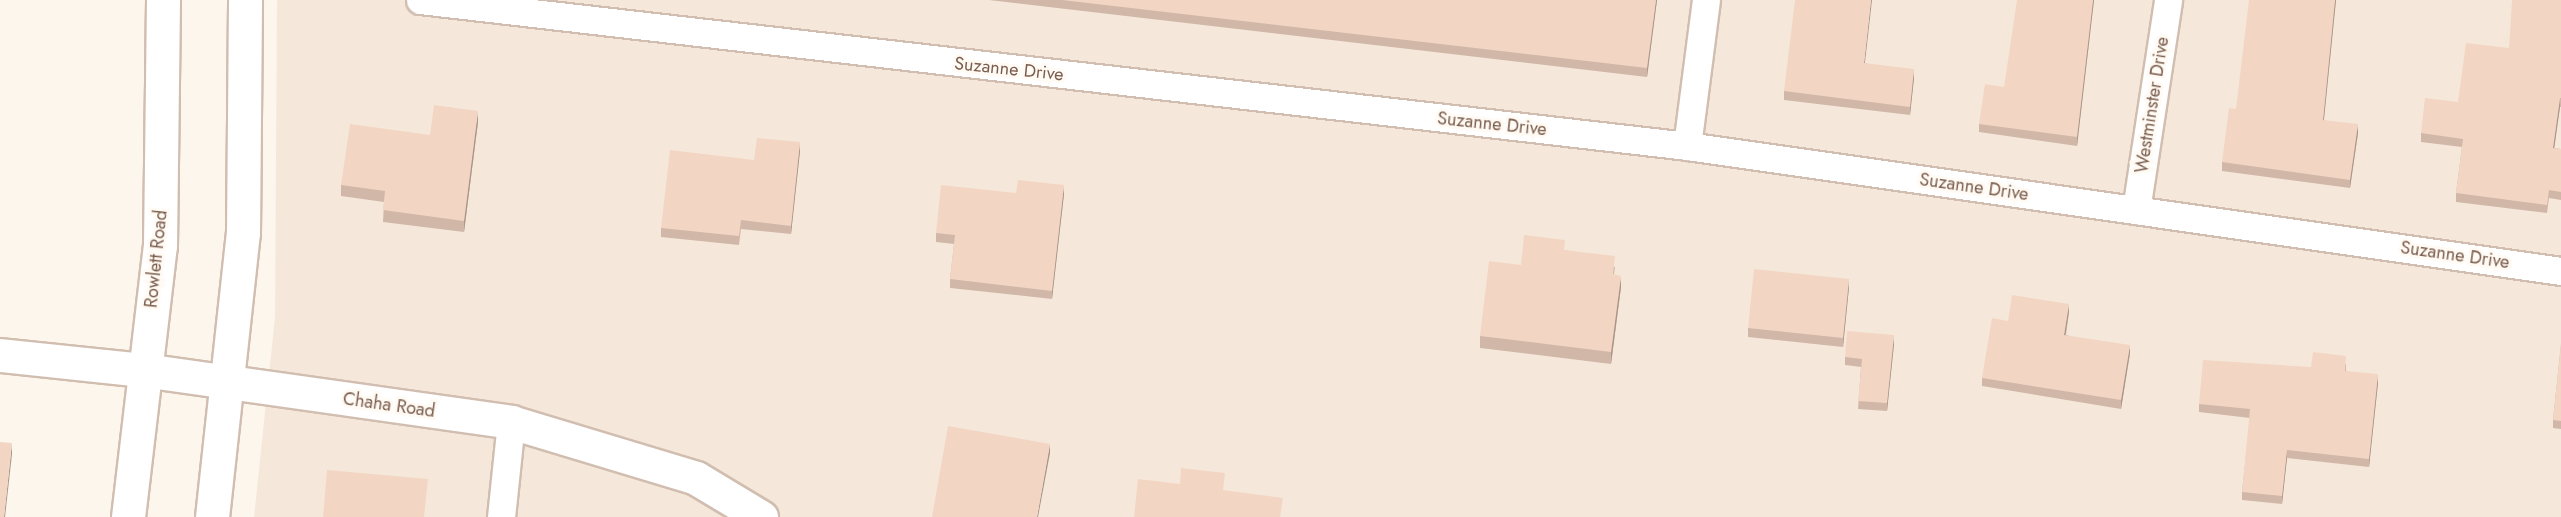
<!DOCTYPE html>
<style>
body{margin:0}
#map{position:relative;width:2561px;height:517px;overflow:hidden;background:#fdf6ec;font-family:Jost,sans-serif}
div>[style]{position:absolute}
[style*='--x']{left:calc(var(--x)*1px);top:calc(var(--y)*1px);width:calc(var(--w)*1px);rotate:calc(var(--a)*1deg)}
.residential>*{inset:0;background:#f5e8da}
.roads{filter:drop-shadow(2px 0 #d1beb0) drop-shadow(-2px 0 #d1beb0) drop-shadow(0 2px #d1beb0) drop-shadow(0 -2px #d1beb0)}
.minor>*{height:27px;margin:-13.5px;padding:0 13.5px;transform-origin:13.5px;border-radius:13.5px;background:#fff}
.tertiary>*{height:33px;margin:-16.5px;padding:0 16.5px;transform-origin:16.5px;border-radius:16.5px;background:#fff}
.secondary>*{height:33px;margin:-16.5px;padding:0 16.5px;transform-origin:16.5px;border-radius:16.5px;background:#fff}
.wall>*{inset:0;background:#d1b7a8}
.shaded-wall>*{inset:0;background:#aa9588}
.building>*{inset:0;background:#f3d5c3}
span{translate:-50% -50%;white-space:nowrap;text-align:center;line-height:1.15;-webkit-text-stroke:6px #fffaf3;paint-order:stroke}
.street-label{font-size:18px;color:#7a5c4d}
</style>
<div id="map">
<div class="residential">
<i style="clip-path:polygon(277px 0,2561px 0,2561px 517px,254px 517px,275px 317px)"></i>
</div>
<div class="roads">
<div class="minor">
<i style="--x:420;--y:0;--w:1275;--a:6.57"></i>
<i style="--x:1687;--y:146;--w:883;--a:8.14"></i>
<i style="--x:1687;--y:146;--w:147;--a:-82.6"></i>
<i style="--x:2136;--y:210;--w:212;--a:-81.3"></i>
<i style="--x:501;--y:517;--w:96;--a:-84"></i>
</div>
<div class="tertiary">
<i style="--x:0;--y:355;--w:144;--a:6"></i>
<i style="--x:143;--y:370;--w:372;--a:8"></i>
<i style="--x:511;--y:422;--w:193;--a:16.8"></i>
<i style="--x:696;--y:478;--w:76;--a:31"></i>
</div>
<div class="secondary">
<i style="--x:128;--y:517;--w:273;--a:-83.3"></i>
<i style="--x:160;--y:246;--w:246;--a:-89.3"></i>
<i style="--x:212;--y:517;--w:286;--a:-83.8"></i>
<i style="--x:243;--y:233;--w:233;--a:-89.5"></i>
</div>
</div>
<div class="wall">
<i style="clip-path:polygon(989px 0,1657px 0,1647px 77px)"></i>
<i style="clip-path:polygon(2094px 0,2077px 146px,1979px 132px,1979px 124px,2004px 87px)"></i>
<i style="clip-path:polygon(2336px 0,2324px 120px,2358px 133px,2350px 188px,2222px 171px,2222px 162px)"></i>
<i style="clip-path:polygon(2561px 0,2561px 107px,2560px 107px,2554px 148px,2561px 149px,2561px 200px,2549px 198px,2547px 213px,2456px 202px,2456px 193px,2462px 147px,2421px 142px,2421px 133px,2458px 102px,2509px 48px)"></i>
<i style="clip-path:polygon(1865px 63px,1914px 78px,1910px 115px,1784px 100px,1784px 91px)"></i>
<i style="clip-path:polygon(478px 122px,464px 232px,383px 222px,384px 202px,341px 196px,341px 185px,430px 135px)"></i>
<i style="clip-path:polygon(800px 151px,791px 234px,741px 229px,739px 245px,661px 237px,661px 228px,754px 160px)"></i>
<i style="clip-path:polygon(1016px 193px,1064px 194px,1052px 299px,950px 288px,950px 279px,954px 244px,936px 242px,936px 233px)"></i>
<i style="clip-path:polygon(1565px 250px,1615px 267px,1614px 274px,1621px 287px,1611px 364px,1480px 348px,1480px 336px)"></i>
<i style="clip-path:polygon(1849px 287px,1843px 347px,1748px 337px,1748px 328px)"></i>
<i style="clip-path:polygon(2069px 312px,2066px 335px,2130px 353px,2121px 409px,1982px 386px,1982px 378px,2008px 321px)"></i>
<i style="clip-path:polygon(1894px 344px,1887px 411px,1858px 409px,1861px 367px,1845px 365px,1845px 357px)"></i>
<i style="clip-path:polygon(2561px 344px,2561px 429px,2553px 428px,2553px 420px)"></i>
<i style="clip-path:polygon(2346px 364px,2346px 371px,2378px 383px,2369px 467px,2287px 458px,2282px 504px,2242px 500px,2242px 492px,2250px 418px,2199px 412px,2199px 404px,2311px 367px)"></i>
</div>
<div class="shaded-wall">
<i style="clip-path:polygon(1656px 0,1657px 0,1647px 77px,1647px 68px)"></i>
<i style="clip-path:polygon(1871px 0,1872px 0,1864px 71px,1864px 63px)"></i>
<i style="clip-path:polygon(2093px 0,2094px 0,2077px 146px,2077px 137px)"></i>
<i style="clip-path:polygon(2335px 0,2336px 0,2323px 128px,2323px 120px)"></i>
<i style="clip-path:polygon(1914px 69px,1914px 78px,1910px 115px,1910px 107px)"></i>
<i style="clip-path:polygon(2560px 98px,2560px 107px,2553px 157px,2553px 148px)"></i>
<i style="clip-path:polygon(478px 111px,478px 122px,464px 232px,464px 221px)"></i>
<i style="clip-path:polygon(2358px 124px,2358px 133px,2350px 188px,2350px 180px)"></i>
<i style="clip-path:polygon(800px 142px,800px 151px,791px 234px,791px 226px)"></i>
<i style="clip-path:polygon(1064px 185px,1064px 194px,1052px 299px,1052px 291px)"></i>
<i style="clip-path:polygon(1621px 276px,1621px 287px,1611px 364px,1611px 352px)"></i>
<i style="clip-path:polygon(1849px 279px,1849px 287px,1843px 347px,1843px 338px)"></i>
<i style="clip-path:polygon(2069px 304px,2069px 312px,2064px 343px,2064px 335px)"></i>
<i style="clip-path:polygon(1894px 335px,1894px 344px,1887px 411px,1887px 403px)"></i>
<i style="clip-path:polygon(2130px 345px,2130px 353px,2121px 409px,2121px 400px)"></i>
<i style="clip-path:polygon(2378px 374px,2378px 383px,2369px 467px,2369px 459px)"></i>
<i style="clip-path:polygon(12px 443px,12px 454px,5px 517px,4px 517px)"></i>
<i style="clip-path:polygon(1050px 444px,1050px 453px,1038px 517px,1037px 517px)"></i>
<i style="clip-path:polygon(2287px 450px,2287px 458px,2282px 504px,2282px 496px)"></i>
</div>
<div class="building">
<i style="clip-path:polygon(1062px 0,1656px 0,1647px 68px)"></i>
<i style="clip-path:polygon(1795px 0,1871px 0,1864px 63px,1914px 69px,1910px 107px,1784px 91px)"></i>
<i style="clip-path:polygon(2017px 0,2093px 0,2077px 137px,1979px 124px,1985px 84px,2004px 87px)"></i>
<i style="clip-path:polygon(2249px 0,2335px 0,2323px 120px,2358px 124px,2350px 180px,2222px 162px,2229px 108px,2236px 109px)"></i>
<i style="clip-path:polygon(2512px 0,2561px 0,2561px 98px,2560px 98px,2553px 148px,2561px 149px,2561px 192px,2549px 190px,2547px 205px,2456px 193px,2463px 139px,2421px 133px,2425px 98px,2458px 102px,2466px 43px,2509px 48px)"></i>
<i style="clip-path:polygon(434px 105px,478px 111px,464px 221px,383px 210px,385px 191px,341px 185px,350px 124px,430px 135px)"></i>
<i style="clip-path:polygon(757px 138px,800px 142px,791px 226px,741px 220px,739px 236px,661px 228px,670px 150px,754px 160px)"></i>
<i style="clip-path:polygon(1018px 180px,1064px 185px,1052px 291px,950px 279px,955px 235px,936px 233px,941px 185px,1016px 193px)"></i>
<i style="clip-path:polygon(1524px 235px,1565px 240px,1564px 250px,1615px 256px,1613px 274px,1621px 276px,1611px 352px,1480px 336px,1489px 261px,1521px 265px)"></i>
<i style="clip-path:polygon(1754px 269px,1849px 279px,1843px 338px,1748px 328px)"></i>
<i style="clip-path:polygon(2012px 295px,2069px 304px,2064px 335px,2130px 345px,2121px 400px,1982px 378px,1992px 318px,2008px 321px)"></i>
<i style="clip-path:polygon(1847px 331px,1894px 335px,1887px 403px,1858px 401px,1862px 359px,1845px 357px)"></i>
<i style="clip-path:polygon(2561px 344px,2561px 421px,2553px 420px)"></i>
<i style="clip-path:polygon(2313px 352px,2346px 356px,2345px 371px,2378px 374px,2369px 459px,2287px 450px,2282px 496px,2242px 492px,2250px 409px,2199px 404px,2203px 360px,2311px 367px)"></i>
<i style="clip-path:polygon(948px 426px,1050px 444px,1037px 517px,932px 517px)"></i>
<i style="clip-path:polygon(0 442px,12px 443px,4px 517px,0 517px)"></i>
<i style="clip-path:polygon(1181px 468px,1225px 473px,1223px 490px,1283px 498px,1280px 517px,1134px 517px,1138px 479px,1180px 484px)"></i>
<i style="clip-path:polygon(327px 470px,428px 479px,424px 517px,323px 517px)"></i>
</div>
<div class="street-label">
<span style="left:1009px;top:69px;rotate:6deg">Suzanne Drive</span>
<span style="left:2152px;top:105px;rotate:-81deg">Westminster Drive</span>
<span style="left:1492px;top:124px;rotate:6deg">Suzanne Drive</span>
<span style="left:1974px;top:187px;rotate:8deg">Suzanne Drive</span>
<span style="left:2455px;top:255px;rotate:8deg">Suzanne Drive</span>
<span style="left:156px;top:259px;rotate:-84deg">Rowlett Road</span>
<span style="left:389px;top:405px;rotate:8deg">Chaha Road</span>
</div>
</div>
